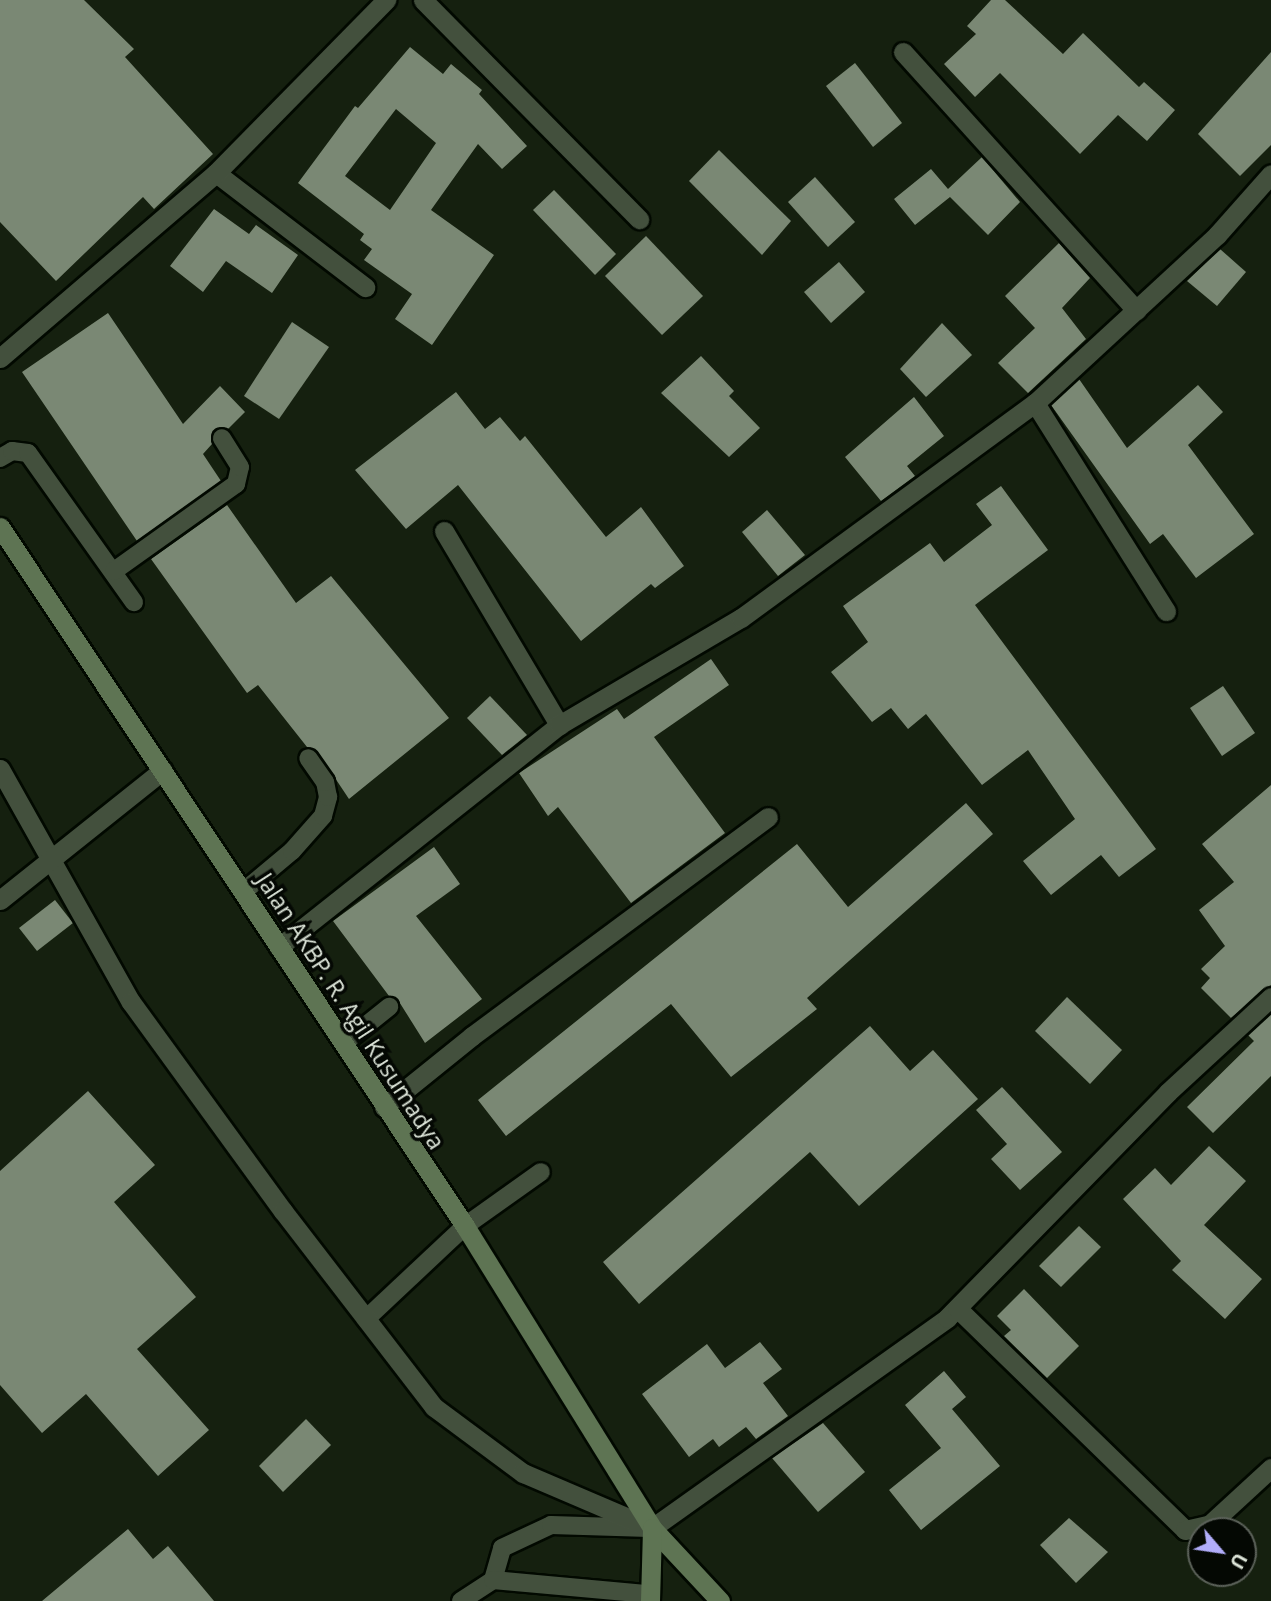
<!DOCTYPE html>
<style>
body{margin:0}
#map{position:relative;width:1271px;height:1601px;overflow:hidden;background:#15200f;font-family:"Open Sans",sans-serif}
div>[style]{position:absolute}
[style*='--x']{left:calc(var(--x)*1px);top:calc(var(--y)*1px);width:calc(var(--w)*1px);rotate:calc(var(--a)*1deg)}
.building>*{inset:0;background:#7a8874}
.roads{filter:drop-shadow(2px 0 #020900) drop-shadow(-2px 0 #020900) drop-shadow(0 2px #020900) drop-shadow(0 -2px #020900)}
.service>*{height:18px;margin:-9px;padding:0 9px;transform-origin:9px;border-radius:9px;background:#43503d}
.minor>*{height:19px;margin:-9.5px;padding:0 9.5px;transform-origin:9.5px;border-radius:9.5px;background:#43503d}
.secondary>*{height:19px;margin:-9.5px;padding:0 9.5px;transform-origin:9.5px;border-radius:9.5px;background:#5e7453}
span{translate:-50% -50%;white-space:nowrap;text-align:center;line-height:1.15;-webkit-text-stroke:7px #040803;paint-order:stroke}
.street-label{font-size:23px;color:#dee6da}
.north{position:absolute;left:1187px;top:1517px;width:70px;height:70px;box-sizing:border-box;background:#040803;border:2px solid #5b6159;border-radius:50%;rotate:119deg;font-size:19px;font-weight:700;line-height:28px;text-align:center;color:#dee6da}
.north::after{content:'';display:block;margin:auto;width:24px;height:32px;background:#b1adfa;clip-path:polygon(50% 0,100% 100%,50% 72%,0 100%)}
</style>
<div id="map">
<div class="building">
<i style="clip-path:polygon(0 0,84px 0,134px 49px,125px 57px,213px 154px,154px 209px,143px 197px,56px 281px,0 222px)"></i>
<i style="clip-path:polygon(991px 0,1005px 0,1063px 54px,1083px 33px,1139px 87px,1144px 82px,1175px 110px,1147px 141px,1118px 115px,1080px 154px,1000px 73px,975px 97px,944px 64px,976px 34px,967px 26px)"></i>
<i style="clip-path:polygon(evenodd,410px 47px,443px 74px,451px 64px,482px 90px,479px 94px,527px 146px,502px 169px,478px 144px,431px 210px,494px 255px,432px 345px,395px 319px,412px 294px,364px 260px,372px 249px,360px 240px,364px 234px,298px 183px,355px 106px,358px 108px,410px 47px,396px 109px,436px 143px,390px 210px,345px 176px,396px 109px)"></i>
<i style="clip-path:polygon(1271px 52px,1271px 145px,1240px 176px,1198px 134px)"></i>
<i style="clip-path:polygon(855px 63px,902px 123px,873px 147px,826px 86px)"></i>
<i style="clip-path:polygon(719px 150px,791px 221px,762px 255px,689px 181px)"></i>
<i style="clip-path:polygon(982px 157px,1020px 202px,988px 235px,950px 197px,915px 225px,894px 199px,931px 169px,948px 189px)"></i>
<i style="clip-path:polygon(815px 177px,855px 222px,828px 247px,788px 202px)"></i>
<i style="clip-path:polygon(554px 190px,616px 254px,595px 275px,533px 210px)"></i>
<i style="clip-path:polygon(214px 209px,249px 234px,256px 225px,298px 255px,272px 293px,226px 261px,203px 292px,170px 266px)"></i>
<i style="clip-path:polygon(646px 236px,703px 296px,662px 335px,605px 276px)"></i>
<i style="clip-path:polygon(1059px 243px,1090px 278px,1062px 308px,1086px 339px,1028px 393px,998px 363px,1035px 328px,1005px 296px)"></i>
<i style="clip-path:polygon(1220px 249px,1246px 272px,1217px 306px,1187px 281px)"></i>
<i style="clip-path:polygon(839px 262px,865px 292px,831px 323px,804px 292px)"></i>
<i style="clip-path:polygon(108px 313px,183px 424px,220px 386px,245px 412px,228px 429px,215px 429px,212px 444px,203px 454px,221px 481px,137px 541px,22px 372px)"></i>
<i style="clip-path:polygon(292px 322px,329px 347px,279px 419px,244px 396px)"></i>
<i style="clip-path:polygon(942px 323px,972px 355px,926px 397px,900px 369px)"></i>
<i style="clip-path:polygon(701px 356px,734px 391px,729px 396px,760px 428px,729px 457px,661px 393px)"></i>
<i style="clip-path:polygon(1079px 379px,1127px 448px,1198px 385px,1223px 412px,1188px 445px,1254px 534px,1196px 578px,1163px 534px,1150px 544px,1051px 405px)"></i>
<i style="clip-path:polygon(456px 392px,485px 429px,500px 417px,520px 441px,525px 436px,606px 537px,641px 507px,684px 566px,655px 588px,651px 584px,581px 641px,458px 485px,406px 529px,355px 470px)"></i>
<i style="clip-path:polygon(914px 397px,944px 436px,907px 466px,915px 476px,881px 501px,845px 457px)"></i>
<i style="clip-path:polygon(1001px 486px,1048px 550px,975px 605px,1156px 849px,1119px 877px,1101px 855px,1051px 895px,1023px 861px,1075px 819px,1028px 750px,982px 785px,926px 714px,908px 729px,891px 708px,872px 722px,831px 672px,868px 642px,843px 606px,930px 543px,944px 562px,992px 525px,976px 504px)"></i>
<i style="clip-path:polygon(227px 505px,296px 603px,331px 576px,449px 718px,349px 799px,317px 751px,307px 747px,258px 685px,247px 693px,151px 559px)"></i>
<i style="clip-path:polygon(767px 510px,805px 555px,778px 576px,742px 532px)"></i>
<i style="clip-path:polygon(711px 659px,729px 685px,654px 737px,725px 833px,631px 903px,558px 807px,548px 816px,519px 773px,617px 709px,624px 719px)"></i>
<i style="clip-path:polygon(1223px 686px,1255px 733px,1222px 756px,1190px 708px)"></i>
<i style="clip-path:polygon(490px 696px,527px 735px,502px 755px,467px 718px)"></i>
<i style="clip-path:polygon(1271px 785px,1271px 985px,1231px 1018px,1201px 988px,1210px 978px,1201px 969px,1225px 946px,1199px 910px,1234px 882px,1202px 844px)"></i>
<i style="clip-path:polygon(966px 803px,993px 834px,807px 998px,817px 1009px,731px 1077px,671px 1004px,506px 1136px,478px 1100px,797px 844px,848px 907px)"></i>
<i style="clip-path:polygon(434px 847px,460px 884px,416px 916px,482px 999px,425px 1043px,398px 1000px,389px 996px,333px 921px)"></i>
<i style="clip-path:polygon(55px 900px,73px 923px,37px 951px,19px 928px)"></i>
<i style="clip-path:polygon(1067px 997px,1122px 1050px,1090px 1084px,1035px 1031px)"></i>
<i style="clip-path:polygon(1271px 1014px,1271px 1076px,1213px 1133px,1187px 1107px,1254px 1041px,1248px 1035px)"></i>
<i style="clip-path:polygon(870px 1026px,910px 1071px,933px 1050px,978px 1099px,859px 1206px,810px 1152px,639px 1304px,603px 1262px)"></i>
<i style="clip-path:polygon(1002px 1087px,1062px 1152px,1020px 1190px,991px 1159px,1007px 1144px,976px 1110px)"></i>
<i style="clip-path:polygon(88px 1091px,155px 1165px,114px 1202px,196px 1297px,137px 1349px,209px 1430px,158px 1476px,86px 1394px,42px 1433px,0 1385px,0 1171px)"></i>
<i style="clip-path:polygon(1209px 1146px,1246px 1181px,1204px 1225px,1262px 1279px,1225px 1319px,1172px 1270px,1181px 1261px,1123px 1199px,1155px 1168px,1171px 1185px)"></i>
<i style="clip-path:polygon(1079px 1226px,1101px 1247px,1061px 1287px,1039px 1266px)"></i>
<i style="clip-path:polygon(1024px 1289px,1079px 1346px,1047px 1378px,1004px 1336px,1011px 1330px,997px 1316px)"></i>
<i style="clip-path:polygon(760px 1342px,782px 1369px,763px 1383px,788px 1416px,756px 1439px,746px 1427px,719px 1447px,713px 1439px,689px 1457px,642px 1394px,707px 1344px,725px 1368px)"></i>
<i style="clip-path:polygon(944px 1371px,966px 1397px,952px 1409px,1000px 1466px,921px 1530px,889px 1490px,941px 1448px,905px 1405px)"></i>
<i style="clip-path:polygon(306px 1419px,331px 1445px,283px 1492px,259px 1466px)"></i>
<i style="clip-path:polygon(823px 1423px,865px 1472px,818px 1512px,772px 1458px)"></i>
<i style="clip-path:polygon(1069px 1518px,1108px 1552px,1076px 1583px,1040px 1545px)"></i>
<i style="clip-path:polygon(128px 1529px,153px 1559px,168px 1546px,214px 1601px,42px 1601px)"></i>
</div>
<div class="roads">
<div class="service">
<i style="--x:0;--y:458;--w:14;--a:-30"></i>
<i style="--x:12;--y:451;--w:16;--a:7"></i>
<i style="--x:28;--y:453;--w:183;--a:54.6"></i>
<i style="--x:114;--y:571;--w:150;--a:-35.5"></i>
<i style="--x:236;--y:484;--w:17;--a:-77"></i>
<i style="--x:240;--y:467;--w:34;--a:-122"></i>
<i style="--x:243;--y:892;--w:64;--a:-39.9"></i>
<i style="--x:292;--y:851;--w:47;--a:-48.5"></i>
<i style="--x:323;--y:816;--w:20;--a:-75"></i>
<i style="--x:328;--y:797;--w:15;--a:-101"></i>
<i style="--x:325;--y:782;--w:29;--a:-125"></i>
<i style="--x:344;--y:1043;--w:58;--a:-38.7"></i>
<i style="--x:366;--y:1319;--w:136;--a:-43.2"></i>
<i style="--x:465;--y:1226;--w:93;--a:-35.4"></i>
<i style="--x:493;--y:1580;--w:33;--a:-74"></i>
<i style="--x:502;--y:1548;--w:54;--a:-25.1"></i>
<i style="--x:551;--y:1525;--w:98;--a:1.8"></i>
<i style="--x:461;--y:1601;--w:38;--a:-33"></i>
<i style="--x:493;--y:1580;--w:156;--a:5.2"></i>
</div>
<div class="minor">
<i style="--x:423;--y:0;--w:308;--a:45.4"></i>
<i style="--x:903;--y:52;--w:348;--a:47.9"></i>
<i style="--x:216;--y:173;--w:188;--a:37.4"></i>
<i style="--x:0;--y:358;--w:284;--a:-40.6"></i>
<i style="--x:216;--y:173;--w:243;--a:-45.5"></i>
<i style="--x:1035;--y:403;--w:246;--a:57.8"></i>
<i style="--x:444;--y:531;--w:226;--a:59.3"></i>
<i style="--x:0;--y:769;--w:267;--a:60.7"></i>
<i style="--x:131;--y:1002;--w:258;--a:54"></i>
<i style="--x:283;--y:1211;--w:247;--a:52.4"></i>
<i style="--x:434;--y:1407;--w:111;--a:36.6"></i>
<i style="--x:523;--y:1473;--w:140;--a:23.1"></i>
<i style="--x:652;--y:1528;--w:362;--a:-35.4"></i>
<i style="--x:947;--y:1318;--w:316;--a:-45.6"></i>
<i style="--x:1168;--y:1092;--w:140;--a:-42.7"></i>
<i style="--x:0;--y:900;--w:208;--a:-38.6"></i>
<i style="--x:279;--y:947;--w:357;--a:-38.4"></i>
<i style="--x:559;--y:725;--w:211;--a:-30.5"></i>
<i style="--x:741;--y:618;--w:364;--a:-36.2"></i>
<i style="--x:1035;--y:403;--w:248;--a:-42.7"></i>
<i style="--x:1217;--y:235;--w:81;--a:-48.5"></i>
<i style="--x:384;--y:1107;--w:113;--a:-38.9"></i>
<i style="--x:472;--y:1036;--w:368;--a:-36.5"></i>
<i style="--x:957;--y:1308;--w:318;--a:44.2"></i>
<i style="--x:1185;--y:1530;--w:26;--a:-13"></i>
<i style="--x:1210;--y:1524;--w:83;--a:-42.6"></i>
</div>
<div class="secondary">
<i style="--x:0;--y:527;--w:840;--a:56.37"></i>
<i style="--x:465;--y:1226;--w:355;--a:58.2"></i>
<i style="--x:652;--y:1528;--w:100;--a:47"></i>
<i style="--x:650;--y:1601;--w:73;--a:-88.4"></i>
</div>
</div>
<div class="street-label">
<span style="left:351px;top:1011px;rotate:57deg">Jalan AKBP. R. Agil Kusumadya</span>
</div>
<div class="north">U</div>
</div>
